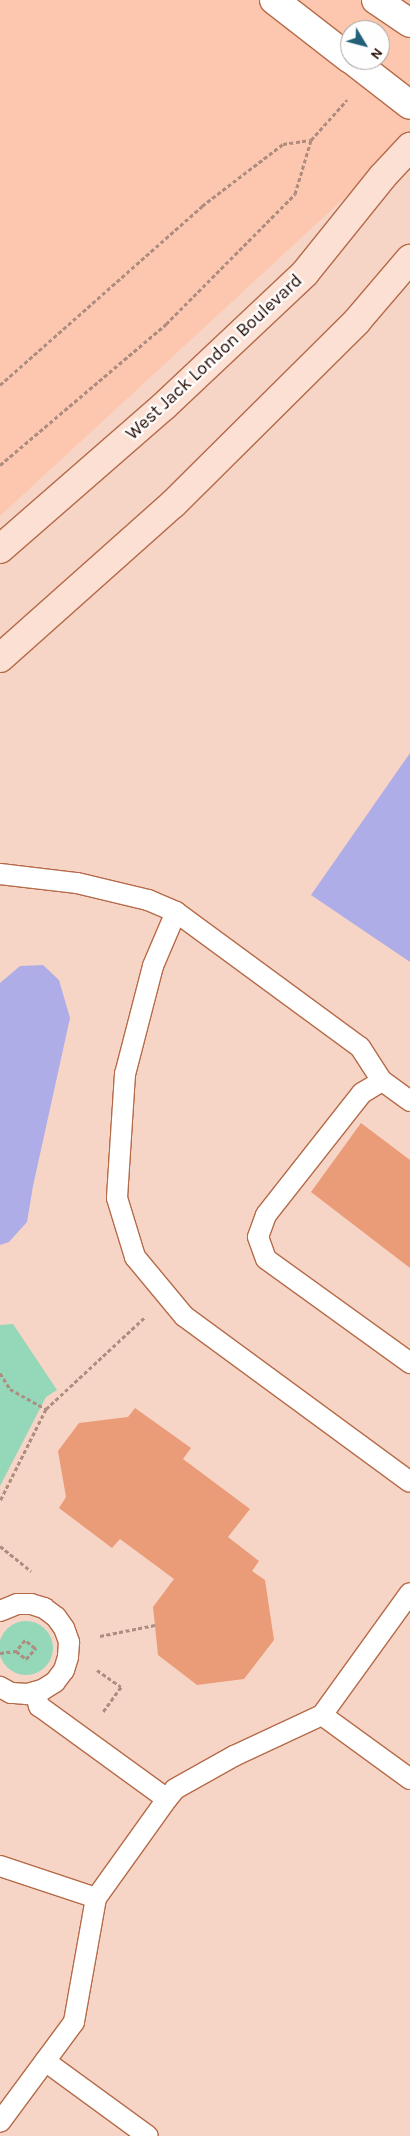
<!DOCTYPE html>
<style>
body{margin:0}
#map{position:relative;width:410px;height:2136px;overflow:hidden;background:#f7d5c6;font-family:Karla,sans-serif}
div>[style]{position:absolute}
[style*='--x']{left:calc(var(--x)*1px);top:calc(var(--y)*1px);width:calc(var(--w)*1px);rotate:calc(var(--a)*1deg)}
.built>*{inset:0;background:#fdc7af}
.green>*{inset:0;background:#95d7b9}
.round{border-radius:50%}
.water>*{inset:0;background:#aeade7}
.building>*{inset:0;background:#ea9b77}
.path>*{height:3px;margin-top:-1.5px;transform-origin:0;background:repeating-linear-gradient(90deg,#ac8d80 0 4px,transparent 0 6.5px)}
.roads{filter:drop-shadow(1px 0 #b56b49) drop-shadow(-1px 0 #b56b49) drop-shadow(0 1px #b56b49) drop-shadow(0 -1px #b56b49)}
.lane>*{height:20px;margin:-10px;padding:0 10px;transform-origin:10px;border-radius:10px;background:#fff}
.street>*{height:28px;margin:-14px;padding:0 14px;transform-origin:14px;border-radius:14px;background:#fff}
.secondary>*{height:28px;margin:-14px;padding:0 14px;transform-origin:14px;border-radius:14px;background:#fce0d3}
span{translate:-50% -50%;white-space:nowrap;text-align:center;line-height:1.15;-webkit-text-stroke:4.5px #fefefe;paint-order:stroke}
.street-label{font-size:18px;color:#250900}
.north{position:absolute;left:340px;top:20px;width:50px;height:50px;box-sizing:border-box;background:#fefefe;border:1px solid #a79c98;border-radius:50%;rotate:127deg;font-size:14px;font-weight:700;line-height:20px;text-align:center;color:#250900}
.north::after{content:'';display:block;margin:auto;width:18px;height:22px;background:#216076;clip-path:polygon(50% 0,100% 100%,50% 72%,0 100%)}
</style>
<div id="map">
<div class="built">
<i style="clip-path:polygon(evenodd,0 0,410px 0,410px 135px,404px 143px,0 516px,0 0,350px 30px,380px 30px,380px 60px,350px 60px,350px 30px)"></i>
</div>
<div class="green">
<i style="clip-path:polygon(13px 1324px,57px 1390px,46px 1397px,0 1486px,0 1325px)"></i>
<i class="round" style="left:-1px;top:1621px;width:54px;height:54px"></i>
</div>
<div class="water">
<i style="clip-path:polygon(410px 753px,410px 962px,311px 895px)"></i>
<i style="clip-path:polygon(43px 965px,59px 980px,70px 1018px,33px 1186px,27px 1222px,9px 1242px,0 1245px,0 983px,20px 966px)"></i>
</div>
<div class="building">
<i style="clip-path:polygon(361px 1123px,410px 1160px,410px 1268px,311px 1192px)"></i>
<i style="clip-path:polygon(135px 1408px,191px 1448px,183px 1459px,250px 1509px,228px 1537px,259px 1561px,252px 1571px,265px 1580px,274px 1640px,244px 1679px,197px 1685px,158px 1655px,153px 1607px,174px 1579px,120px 1539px,112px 1548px,59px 1508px,66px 1497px,58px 1451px,79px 1423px,128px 1417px)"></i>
</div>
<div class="path">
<i style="--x:0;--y:385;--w:270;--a:-41.5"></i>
<i style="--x:202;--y:206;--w:102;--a:-37.4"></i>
<i style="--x:283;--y:144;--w:28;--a:-8"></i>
<i style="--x:0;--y:465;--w:218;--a:-40.3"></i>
<i style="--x:166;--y:324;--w:183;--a:-45.2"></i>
<i style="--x:295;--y:194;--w:56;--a:-73.5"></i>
<i style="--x:311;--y:140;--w:54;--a:-48"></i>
<i style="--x:0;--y:1373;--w:19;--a:58"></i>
<i style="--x:10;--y:1389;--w:41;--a:29.1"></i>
<i style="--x:46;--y:1409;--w:103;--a:116.6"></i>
<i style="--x:46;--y:1409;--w:135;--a:-42.9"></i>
<i style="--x:0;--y:1546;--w:40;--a:39"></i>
<i style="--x:100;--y:1636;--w:56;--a:-11.3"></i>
<i style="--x:35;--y:1648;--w:13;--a:-141"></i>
<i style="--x:25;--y:1640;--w:14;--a:129"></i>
<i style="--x:16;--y:1651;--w:13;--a:39"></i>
<i style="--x:26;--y:1659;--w:15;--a:-48"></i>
<i style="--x:0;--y:1653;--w:16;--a:-7"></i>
<i style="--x:97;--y:1670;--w:29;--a:35"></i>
<i style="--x:121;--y:1687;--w:32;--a:126"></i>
</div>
<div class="roads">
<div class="lane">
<i style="--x:0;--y:874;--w:78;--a:6.7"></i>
<i style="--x:77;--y:883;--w:73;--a:13.5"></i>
<i style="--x:148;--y:900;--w:30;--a:23"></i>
<i style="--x:176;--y:912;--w:59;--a:113.1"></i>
<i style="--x:153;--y:966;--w:112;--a:104.5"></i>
<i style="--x:125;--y:1074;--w:124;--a:93.7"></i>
<i style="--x:117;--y:1198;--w:62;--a:73"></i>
<i style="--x:135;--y:1257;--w:77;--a:50.3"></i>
<i style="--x:184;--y:1316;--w:280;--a:36.3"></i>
<i style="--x:176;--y:912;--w:228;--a:36.3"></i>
<i style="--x:360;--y:1047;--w:40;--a:57.1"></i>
<i style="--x:410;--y:1101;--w:34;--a:-144"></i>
<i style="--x:382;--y:1081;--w:23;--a:149"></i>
<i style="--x:362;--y:1093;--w:155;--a:128.2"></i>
<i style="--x:266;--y:1215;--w:23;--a:110"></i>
<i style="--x:258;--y:1237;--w:23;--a:70"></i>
<i style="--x:266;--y:1259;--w:178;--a:35.8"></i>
<i style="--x:0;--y:1611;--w:18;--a:-22"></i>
<i style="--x:17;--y:1604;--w:14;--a:0"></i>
<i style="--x:31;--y:1604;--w:14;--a:17"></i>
<i style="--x:44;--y:1608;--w:15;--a:37"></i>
<i style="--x:56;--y:1617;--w:14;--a:54"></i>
<i style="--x:64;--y:1628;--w:15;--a:70"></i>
<i style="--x:69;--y:1642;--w:15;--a:94"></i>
<i style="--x:68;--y:1657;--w:14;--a:107"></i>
<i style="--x:64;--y:1670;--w:15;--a:127"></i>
<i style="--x:55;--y:1682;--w:15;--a:148"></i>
<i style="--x:42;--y:1690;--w:16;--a:165"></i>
<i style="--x:27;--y:1694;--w:16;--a:-176"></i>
<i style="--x:11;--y:1693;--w:13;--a:-151"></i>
<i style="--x:35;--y:1692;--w:15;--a:74"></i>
<i style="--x:39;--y:1706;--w:158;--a:36"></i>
<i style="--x:167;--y:1799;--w:122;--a:125.6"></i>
<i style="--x:322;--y:1715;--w:109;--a:36"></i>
<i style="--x:167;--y:1799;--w:13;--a:-51"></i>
<i style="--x:175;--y:1789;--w:68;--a:-29.2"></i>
<i style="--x:234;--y:1756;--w:97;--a:-25"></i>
<i style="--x:322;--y:1715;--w:150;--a:-54.2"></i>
<i style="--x:0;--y:1866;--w:101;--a:18.4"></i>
<i style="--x:96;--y:1898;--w:126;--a:100.1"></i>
<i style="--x:74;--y:2022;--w:124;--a:126.5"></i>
<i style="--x:45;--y:2061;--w:127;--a:36.1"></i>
</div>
<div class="street">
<i style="--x:274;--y:0;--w:96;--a:37.8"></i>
<i style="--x:376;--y:0;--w:41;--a:34.1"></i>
<i style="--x:352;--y:60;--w:73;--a:37.8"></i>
</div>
<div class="secondary">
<i style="--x:0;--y:549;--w:218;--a:-41.1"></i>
<i style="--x:164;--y:406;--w:194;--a:-43.3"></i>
<i style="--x:305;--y:273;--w:124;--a:-51.2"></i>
<i style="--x:383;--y:176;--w:40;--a:-47"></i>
<i style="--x:0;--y:658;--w:232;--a:-41.7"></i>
<i style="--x:173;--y:504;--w:260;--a:-44.8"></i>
<i style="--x:357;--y:321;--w:82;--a:-49.5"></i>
</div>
</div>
<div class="street-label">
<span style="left:214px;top:357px;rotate:-43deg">West Jack London Boulevard</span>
</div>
<div class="north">N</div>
</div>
